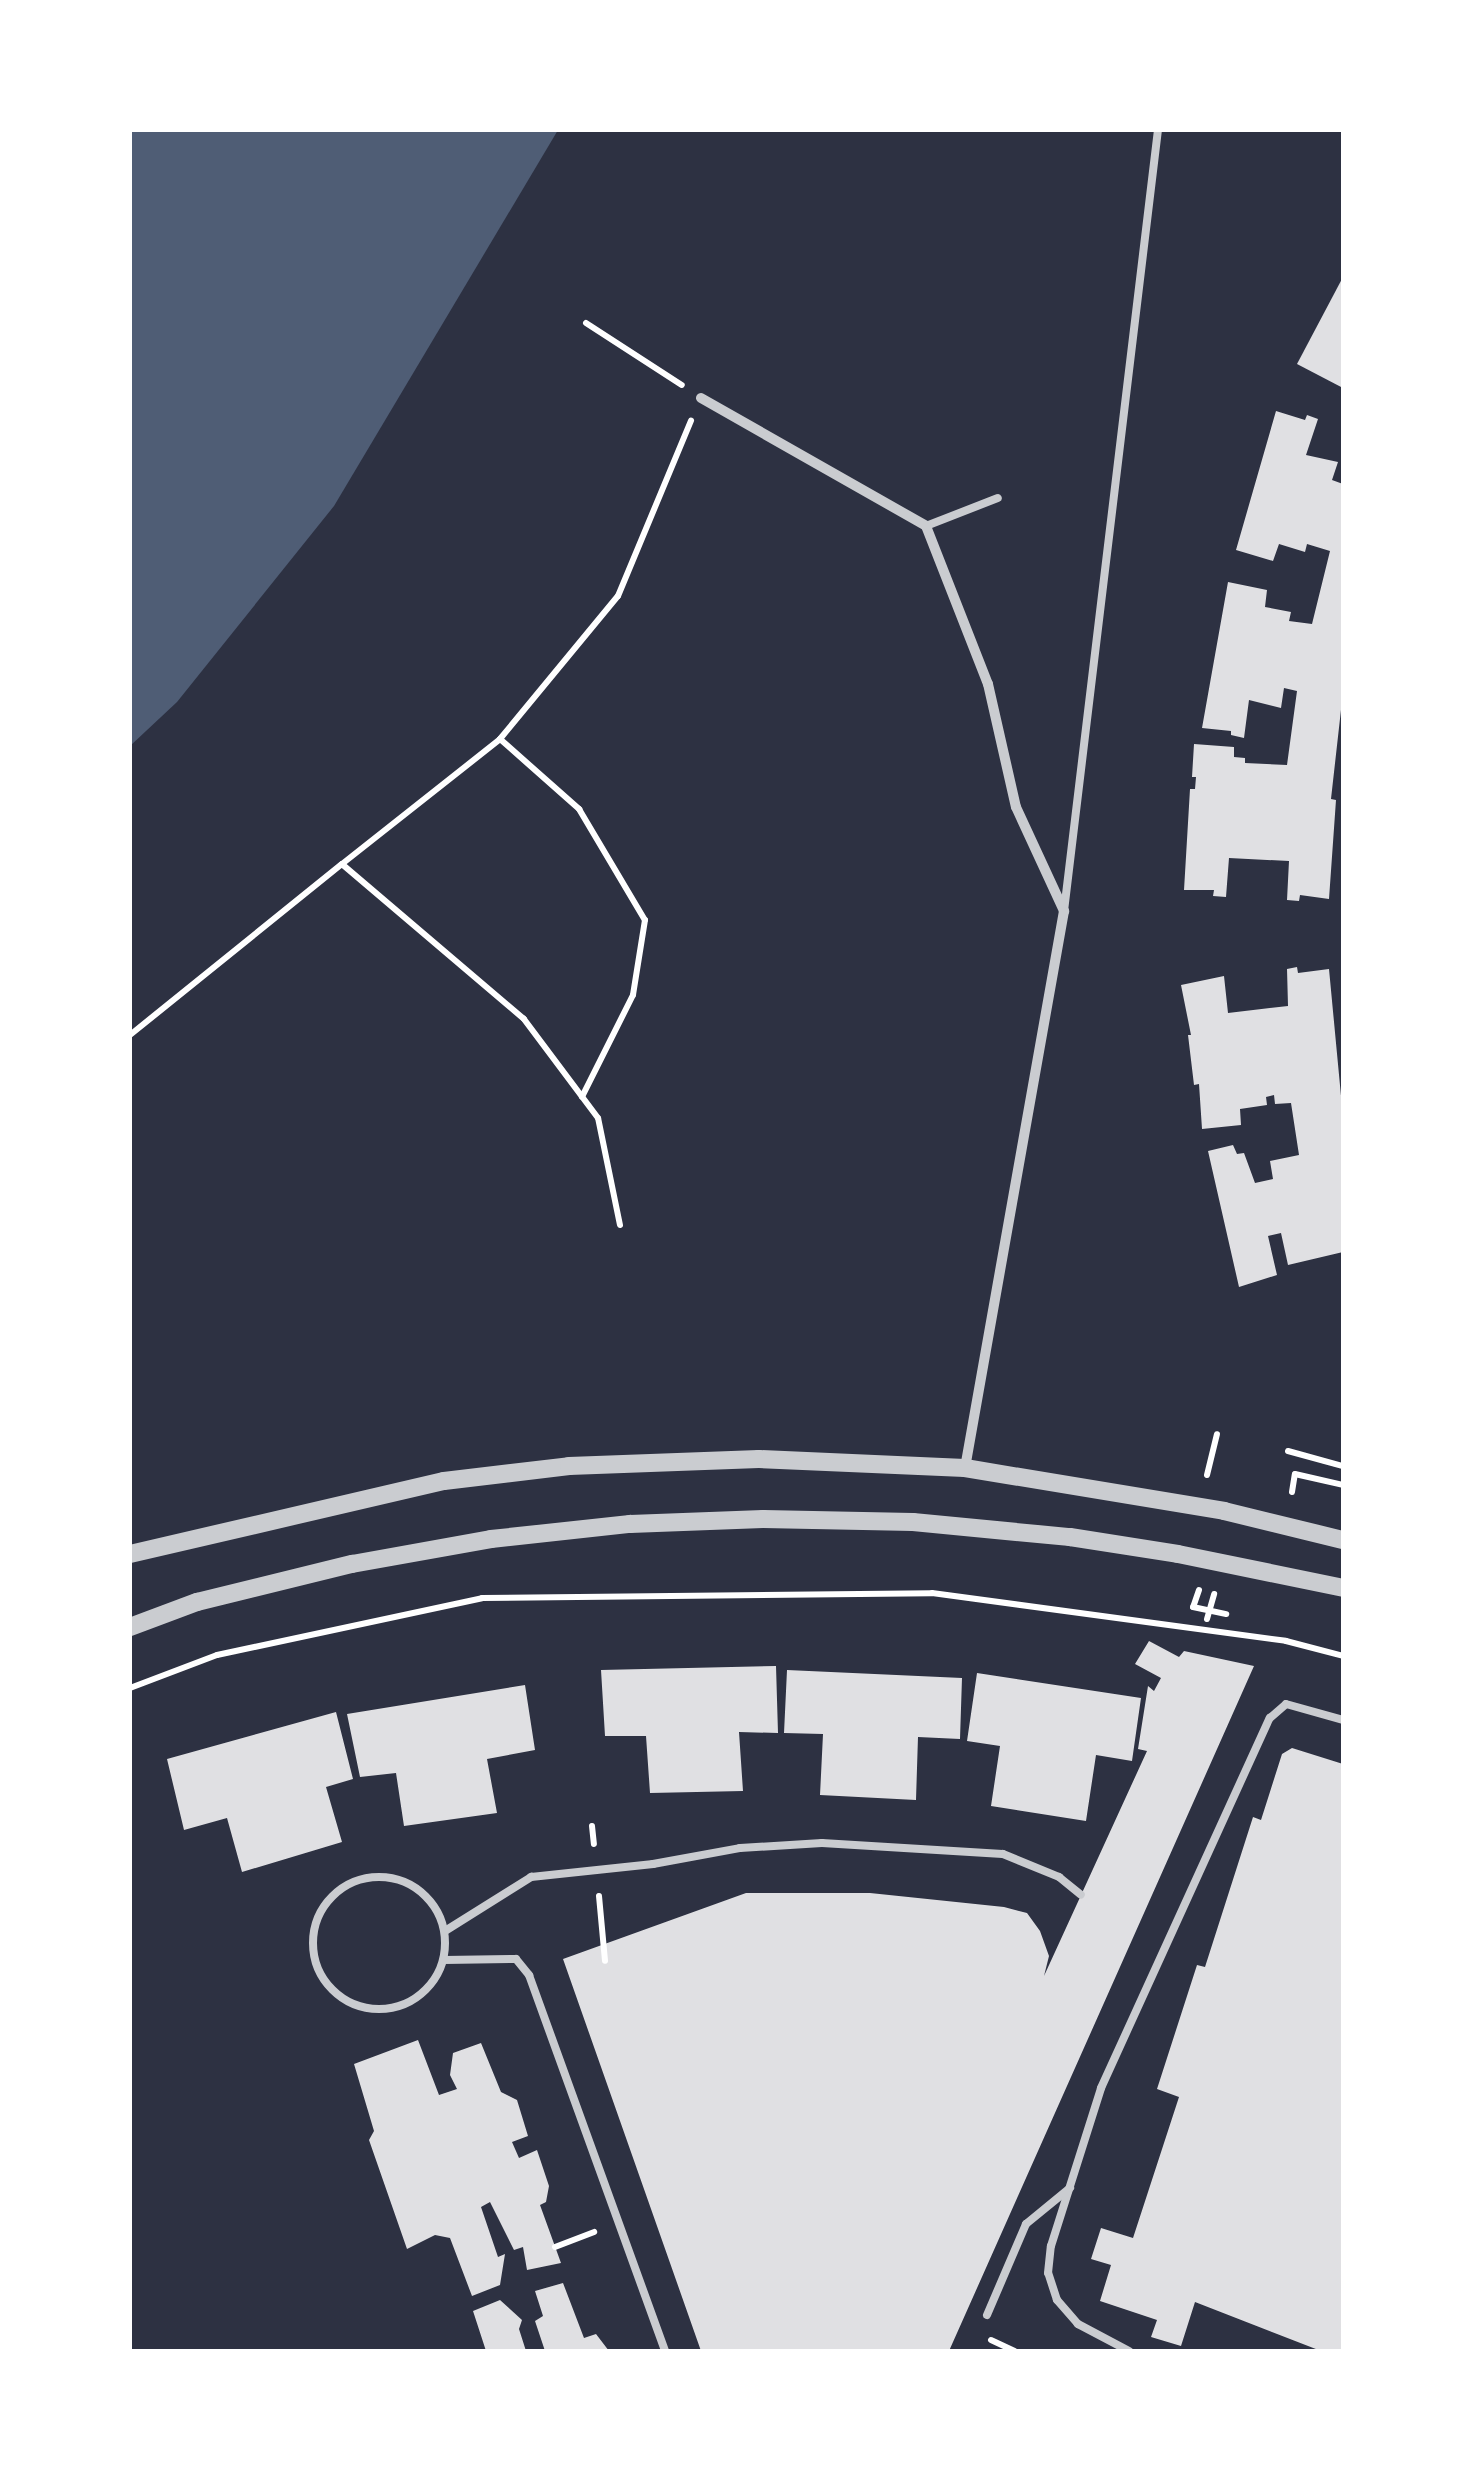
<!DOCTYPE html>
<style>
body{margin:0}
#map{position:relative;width:1473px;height:2481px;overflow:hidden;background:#2d3142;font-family:Commissioner,sans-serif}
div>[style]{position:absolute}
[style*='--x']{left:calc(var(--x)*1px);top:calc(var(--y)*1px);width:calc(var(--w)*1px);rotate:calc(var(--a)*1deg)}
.water>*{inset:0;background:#4f5d75}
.building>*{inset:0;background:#e0e0e3}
.path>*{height:6px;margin:-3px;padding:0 3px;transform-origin:3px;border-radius:3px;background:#fff}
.service>*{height:8px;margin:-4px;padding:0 4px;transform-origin:4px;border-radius:4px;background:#caccd0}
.service>.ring{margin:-4px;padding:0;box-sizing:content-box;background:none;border:8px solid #caccd0;border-radius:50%}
.minor>*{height:10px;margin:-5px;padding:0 5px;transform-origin:5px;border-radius:5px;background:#caccd0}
.tertiary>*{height:18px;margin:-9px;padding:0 9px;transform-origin:9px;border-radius:9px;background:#caccd0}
span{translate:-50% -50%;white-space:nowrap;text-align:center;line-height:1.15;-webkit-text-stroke:10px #fff;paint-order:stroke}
.frame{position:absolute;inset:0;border:132px solid #fff;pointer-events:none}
</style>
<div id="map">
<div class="water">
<i style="clip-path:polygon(130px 130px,558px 130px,334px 506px,177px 702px,130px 746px)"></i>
</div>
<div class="building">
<i style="clip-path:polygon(1343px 277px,1343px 388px,1297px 364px)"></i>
<i style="clip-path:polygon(1276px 411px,1305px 420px,1307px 415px,1318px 419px,1306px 455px,1338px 462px,1332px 480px,1343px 484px,1343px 692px,1331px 799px,1336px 800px,1329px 899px,1300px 895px,1299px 901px,1287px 900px,1289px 861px,1229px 858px,1226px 897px,1213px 896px,1214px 890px,1184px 890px,1190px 789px,1195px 789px,1196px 777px,1192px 777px,1194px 744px,1234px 747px,1234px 757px,1245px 758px,1245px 763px,1287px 765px,1297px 691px,1284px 688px,1281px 708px,1249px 700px,1244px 738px,1231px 735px,1231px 731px,1202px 728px,1228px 582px,1267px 590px,1265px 607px,1291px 612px,1289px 621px,1312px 624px,1330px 551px,1307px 544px,1305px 552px,1279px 544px,1273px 561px,1236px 550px)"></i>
<i style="clip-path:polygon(1297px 967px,1298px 973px,1329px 969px,1343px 1117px,1343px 1252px,1288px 1265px,1281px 1233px,1268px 1236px,1277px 1275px,1239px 1287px,1208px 1151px,1233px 1145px,1237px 1154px,1244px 1153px,1255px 1183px,1273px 1179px,1270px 1161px,1299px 1155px,1291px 1103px,1275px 1104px,1274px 1095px,1266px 1097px,1267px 1105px,1240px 1109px,1241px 1125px,1202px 1129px,1199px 1084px,1194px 1085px,1188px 1035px,1191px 1035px,1181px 985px,1224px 976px,1228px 1013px,1288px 1006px,1287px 969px)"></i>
<i style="clip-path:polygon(1149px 1641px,1179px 1657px,1184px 1651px,1254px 1666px,949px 2351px,701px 2351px,563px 1959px,746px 1893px,870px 1893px,1004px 1907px,1027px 1913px,1040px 1931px,1049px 1956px,1044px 1976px,1147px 1751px,1138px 1749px,1148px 1686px,1154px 1691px,1161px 1678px,1135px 1664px)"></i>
<i style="clip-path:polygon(776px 1666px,778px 1733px,739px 1732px,743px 1791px,650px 1793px,646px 1736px,605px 1736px,601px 1670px)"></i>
<i style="clip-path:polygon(787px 1670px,962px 1678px,960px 1739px,918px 1737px,916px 1800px,820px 1795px,823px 1734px,784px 1733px)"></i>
<i style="clip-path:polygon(977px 1673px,1141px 1698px,1132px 1761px,1096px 1755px,1086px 1821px,991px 1806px,1000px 1746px,967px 1741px)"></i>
<i style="clip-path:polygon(525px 1685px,535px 1750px,487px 1759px,497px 1813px,404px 1826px,396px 1773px,360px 1777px,347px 1714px)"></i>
<i style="clip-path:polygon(336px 1712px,353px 1779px,326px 1787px,342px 1842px,242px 1872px,227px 1818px,184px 1830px,167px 1759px)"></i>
<i style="clip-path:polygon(1292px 1748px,1343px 1764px,1343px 2351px,1321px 2351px,1195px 2302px,1181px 2346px,1151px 2337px,1157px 2320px,1100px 2301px,1111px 2265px,1091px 2259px,1101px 2228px,1133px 2238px,1179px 2097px,1157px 2089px,1197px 1965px,1205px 1967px,1253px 1817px,1261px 1820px,1282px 1754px)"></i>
<i style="clip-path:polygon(418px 2040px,439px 2095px,457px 2089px,450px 2075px,453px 2053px,481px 2043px,501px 2092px,517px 2100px,528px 2136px,512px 2142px,519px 2158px,537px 2150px,549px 2186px,546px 2202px,540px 2205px,561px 2263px,527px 2270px,523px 2247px,514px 2250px,490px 2202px,481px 2207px,498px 2257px,505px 2254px,500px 2285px,472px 2296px,450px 2238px,435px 2235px,407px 2249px,369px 2140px,374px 2131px,354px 2064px)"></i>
<i style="clip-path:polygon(563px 2283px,584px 2338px,596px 2334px,609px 2351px,545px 2351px,535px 2321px,543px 2316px,535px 2291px)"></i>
<i style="clip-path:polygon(500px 2300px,522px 2320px,519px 2329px,526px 2351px,486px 2351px,473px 2311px)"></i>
</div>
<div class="path">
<i style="--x:586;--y:323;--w:114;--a:32.9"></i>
<i style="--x:500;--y:739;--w:106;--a:41.5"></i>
<i style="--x:579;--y:809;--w:129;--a:59.3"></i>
<i style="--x:645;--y:920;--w:76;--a:99.1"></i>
<i style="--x:633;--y:995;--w:114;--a:116.6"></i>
<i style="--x:130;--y:1035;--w:272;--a:-38.9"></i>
<i style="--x:620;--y:1225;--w:109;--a:-101.6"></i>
<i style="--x:598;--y:1118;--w:124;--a:-126.8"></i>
<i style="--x:524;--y:1019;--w:239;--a:-139.6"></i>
<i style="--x:342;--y:864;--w:201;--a:-38.3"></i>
<i style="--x:500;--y:739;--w:185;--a:-50.5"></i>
<i style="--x:618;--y:596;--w:190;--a:-67.4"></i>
<i style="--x:1288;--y:1451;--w:57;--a:15.3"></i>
<i style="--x:1207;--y:1475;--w:42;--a:-76.3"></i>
<i style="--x:1292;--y:1492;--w:18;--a:-81"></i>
<i style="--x:1295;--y:1474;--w:49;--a:12.9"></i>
<i style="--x:1199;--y:1590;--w:18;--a:109"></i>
<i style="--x:1193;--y:1607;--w:34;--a:12"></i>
<i style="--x:1207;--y:1619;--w:26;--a:-74"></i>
<i style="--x:130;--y:1688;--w:93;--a:-20.8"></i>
<i style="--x:217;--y:1655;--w:271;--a:-12.1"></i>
<i style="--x:482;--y:1598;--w:450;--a:-0.6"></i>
<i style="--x:932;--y:1593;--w:357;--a:7.7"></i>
<i style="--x:1286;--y:1641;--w:59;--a:14.7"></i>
<i style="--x:592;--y:1826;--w:18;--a:84"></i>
<i style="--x:599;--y:1896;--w:65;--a:84.7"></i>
<i style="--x:555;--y:2247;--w:42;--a:-21"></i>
<i style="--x:991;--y:2340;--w:26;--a:25"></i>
</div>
<div class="service">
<i style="--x:926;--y:526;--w:77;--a:-21.3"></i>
<i style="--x:1064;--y:911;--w:787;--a:-83.14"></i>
<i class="ring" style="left:313px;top:1877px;width:124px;height:124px"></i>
<i style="--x:445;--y:1931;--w:102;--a:-32.1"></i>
<i style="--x:531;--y:1877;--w:123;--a:-6.1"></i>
<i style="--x:653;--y:1864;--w:88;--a:-10.4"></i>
<i style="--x:740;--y:1848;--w:82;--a:-3.5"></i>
<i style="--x:822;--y:1843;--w:181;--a:3.5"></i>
<i style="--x:1003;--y:1854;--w:61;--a:22.3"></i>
<i style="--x:1059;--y:1877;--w:28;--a:39"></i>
<i style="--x:444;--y:1960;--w:72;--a:-0.8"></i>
<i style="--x:516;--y:1959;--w:21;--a:51"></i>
<i style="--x:529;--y:1975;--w:400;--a:70.1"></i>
<i style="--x:987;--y:2315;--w:99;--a:-66.8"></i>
<i style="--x:1026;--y:2224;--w:57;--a:-39.3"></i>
<i style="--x:1129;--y:2351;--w:58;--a:-152.1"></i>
<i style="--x:1078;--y:2324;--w:32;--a:-131"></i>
<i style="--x:1057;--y:2300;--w:28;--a:-108"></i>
<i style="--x:1048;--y:2273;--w:27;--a:-84"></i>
<i style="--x:1051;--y:2246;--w:166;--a:-72.4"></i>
<i style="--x:1101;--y:2088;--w:407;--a:-65.5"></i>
<i style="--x:1270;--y:1718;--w:21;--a:-41"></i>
<i style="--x:1286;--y:1704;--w:59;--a:15.7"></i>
</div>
<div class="minor">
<i style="--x:701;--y:398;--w:259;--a:29.6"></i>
<i style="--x:926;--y:526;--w:170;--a:68.6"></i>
<i style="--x:988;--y:684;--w:126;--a:77.2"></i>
<i style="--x:1016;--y:807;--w:115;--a:65.2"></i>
<i style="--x:1064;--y:911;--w:566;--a:100.08"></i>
</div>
<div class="tertiary">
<i style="--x:130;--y:1554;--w:322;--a:-13.1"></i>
<i style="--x:444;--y:1481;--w:126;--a:-6.8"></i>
<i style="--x:569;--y:1466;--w:190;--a:-2.1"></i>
<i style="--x:759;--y:1459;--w:206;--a:2.5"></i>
<i style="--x:965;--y:1468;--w:263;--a:9.4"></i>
<i style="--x:1224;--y:1511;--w:122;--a:13.7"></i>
<i style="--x:130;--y:1627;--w:72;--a:-20.5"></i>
<i style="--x:197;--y:1602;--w:160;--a:-13.8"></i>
<i style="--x:352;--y:1564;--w:141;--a:-10.2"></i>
<i style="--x:491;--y:1539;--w:140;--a:-6.2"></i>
<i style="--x:630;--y:1524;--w:133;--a:-2.2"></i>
<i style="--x:763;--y:1519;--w:150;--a:1.1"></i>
<i style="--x:913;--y:1522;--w:158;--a:5.5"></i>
<i style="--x:1070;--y:1537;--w:109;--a:8.9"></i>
<i style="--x:1178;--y:1554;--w:168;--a:11.6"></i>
</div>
<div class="frame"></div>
</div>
